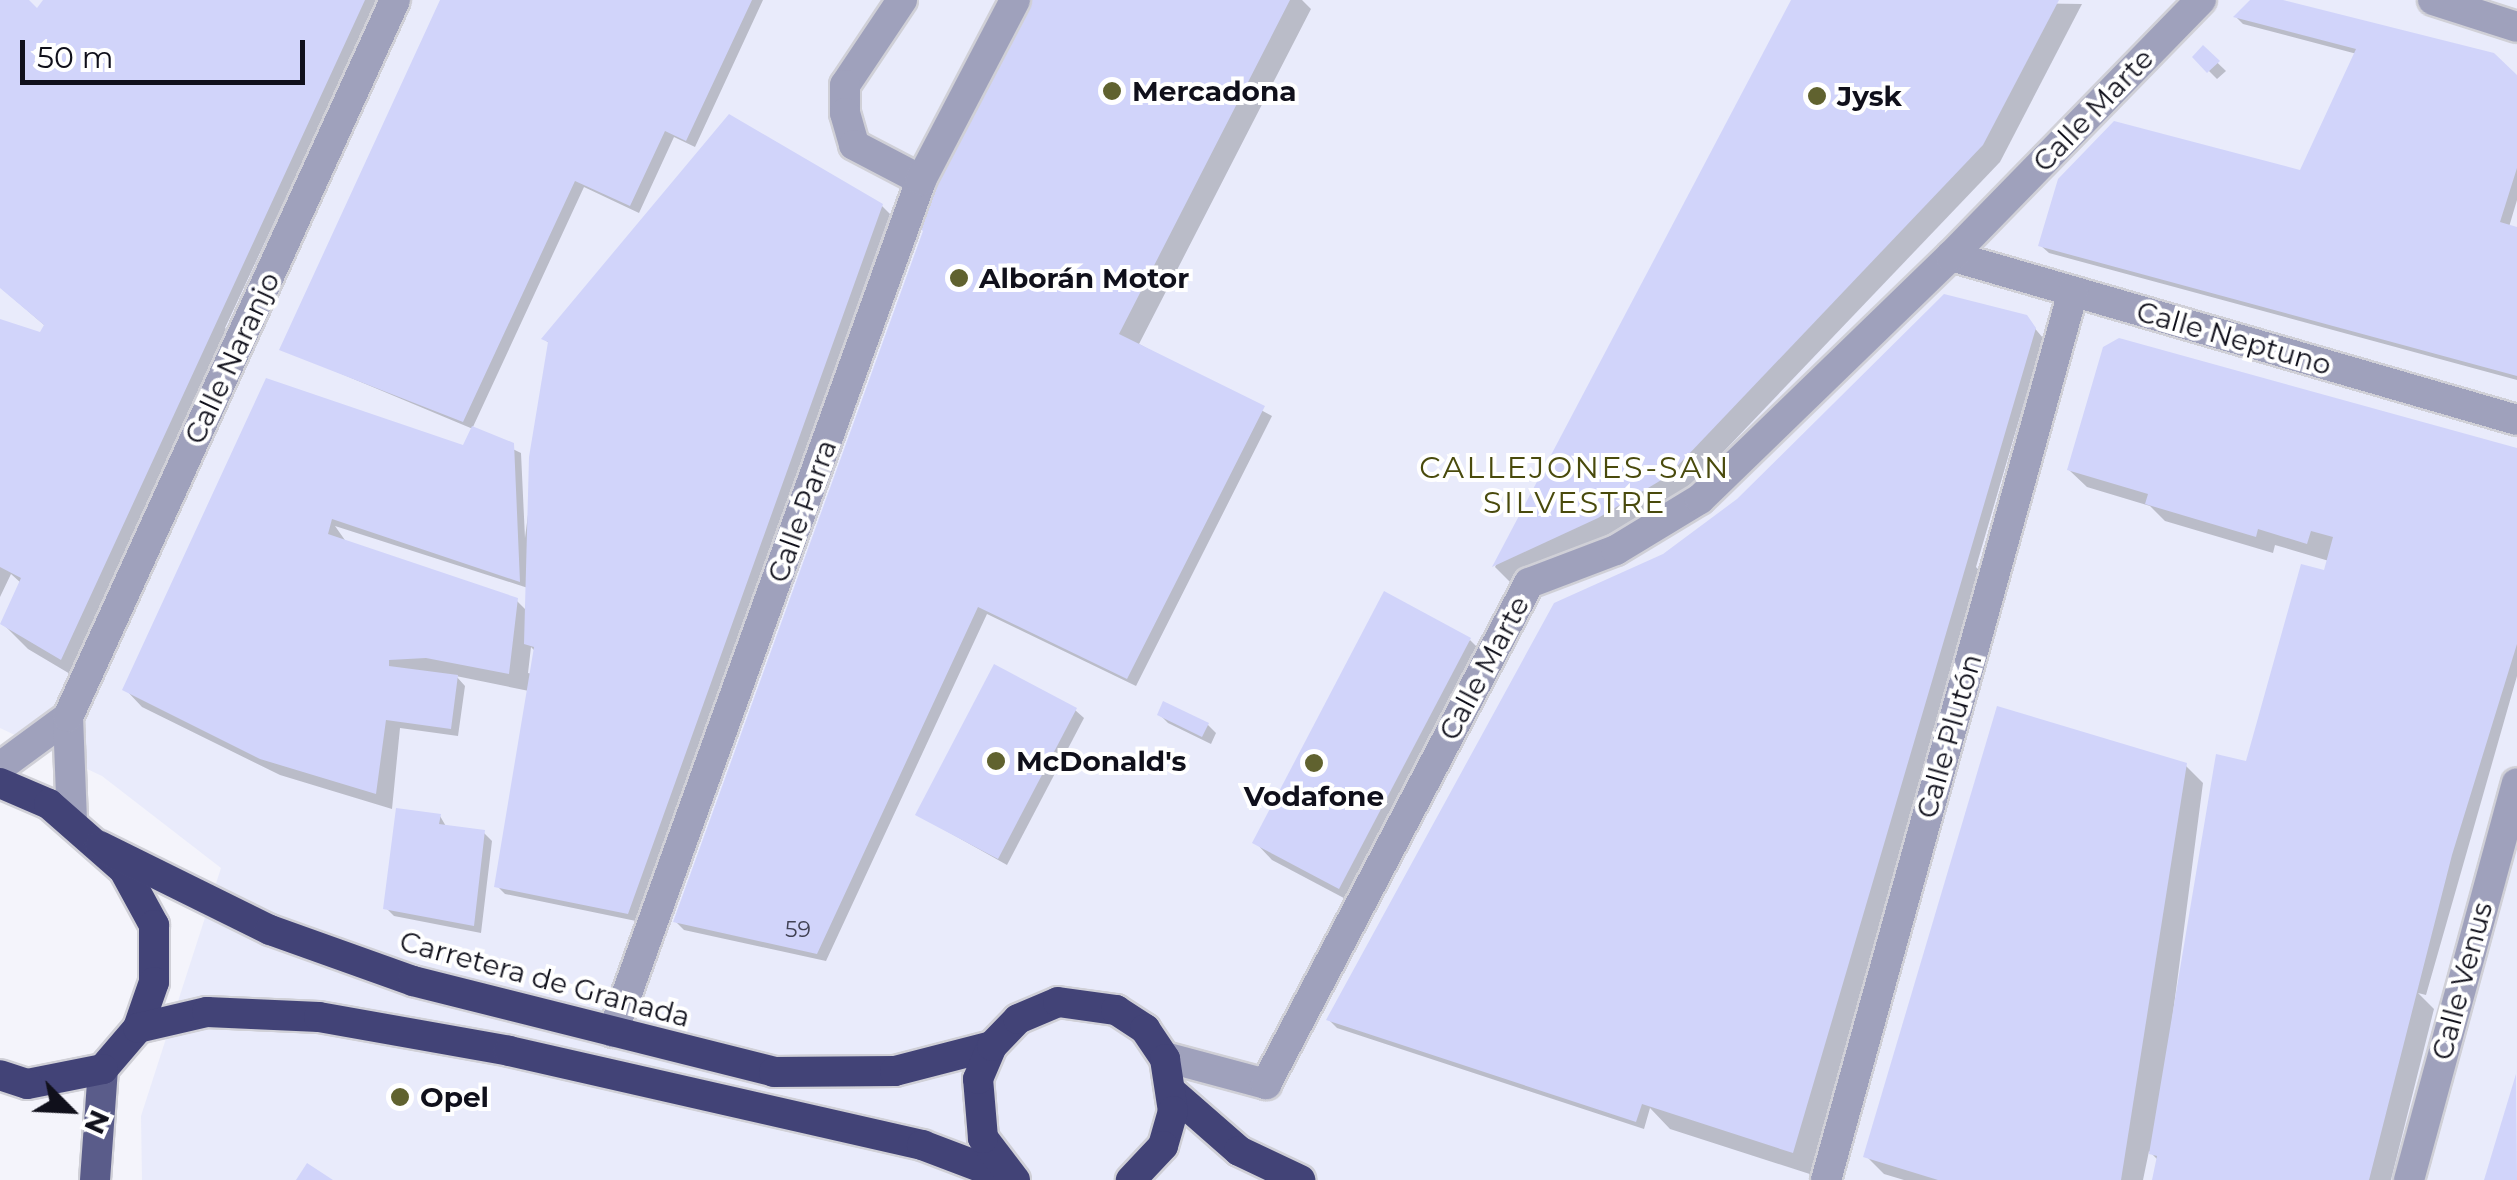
<!DOCTYPE html>
<meta charset="utf-8">
<style>
body{margin:0}
#map{position:relative;width:2517px;height:1180px;overflow:hidden;background:#f4f4fb;font-family:Montserrat,sans-serif}
div>[style]{position:absolute}
[style*='--x']{left:calc(var(--x)*1px);top:calc(var(--y)*1px);width:calc(var(--w)*1px);rotate:calc(var(--a)*1deg)}
.built>*{inset:0;background:#e9ebfb}
.shadow>*{inset:0;background:#0003}
.building>*{inset:0;background:#d1d4fa}
.roads{filter:drop-shadow(2px 0 #d0d0d7) drop-shadow(-2px 0 #d0d0d7) drop-shadow(0 2px #d0d0d7) drop-shadow(0 -2px #d0d0d7)}
.minor>*{height:30px;margin:-15px;padding:0 15px;transform-origin:15px;border-radius:15px;background:#9fa1bc}
.major>*{height:30px;margin:-15px;padding:0 15px;transform-origin:15px;border-radius:15px;background:#5a5c8a}
.highway>*{height:30px;margin:-15px;padding:0 15px;transform-origin:15px;border-radius:15px;background:#424377}
.dots>*{width:28px;height:28px;translate:-50% -50%;box-sizing:border-box;border:5px solid #fff;border-radius:50%}
span{translate:-50% -50%;white-space:nowrap;text-align:center;line-height:1.15;-webkit-text-stroke:8px #fff;paint-order:stroke}
.number-label{font-size:22px;color:#404153}
.number-label span{-webkit-text-stroke-width:0}
.poi-label{font-size:28px;color:#10101b;font-weight:700}
.left{translate:0 -50%;text-align:left}
.street-label{font-size:28px;color:#10101b}
.neighbourhood-label{font-size:30px;color:#494a0c;letter-spacing:2.5px}
.north{position:absolute;left:20px;top:1060px;width:100px;height:100px;-webkit-text-stroke:8px #fff;paint-order:stroke;rotate:114deg;font-size:28px;font-weight:700;line-height:40px;text-align:center;color:#10101b}
.north::after{content:'';display:block;margin:auto;width:35px;height:45px;background:#10101b;clip-path:polygon(50% 0,100% 100%,50% 72%,0 100%)}
.scale{position:absolute;left:20px;top:40px;width:285px;height:45px;box-sizing:border-box;border:5px solid #10101b;border-top:0;padding-left:12px;font-size:30px;line-height:35px;white-space:nowrap;color:#10101b;-webkit-text-stroke:8px #fff;paint-order:stroke}
</style>
<div id="map">
<div class="built">
<i style="clip-path:polygon(0 0,2517px 0,2517px 1180px,142px 1180px,141px 1116px,221px 868px,102px 776px,0 728px)"></i>
</div>
<div class="shadow">
<i style="clip-path:polygon(0 0,25px 0,38px 11px,46px 0,377px 0,370px 15px,379px 24px,304px 187px,293px 182px,225px 328px,235px 337px,202px 407px,193px 403px,209px 419px,87px 684px,28px 649px,2px 623px,21px 583px,11px 574px,0 597px,0 322px,40px 335px,50px 330px,0 287px)"></i>
<i style="clip-path:polygon(evenodd,443px 0,763px 0,695px 147px,674px 137px,639px 213px,584px 187px,472px 429px,521px 453px,525px 538px,550px 344px,544px 339px,882px 206px,890px 214px,636px 921px,505px 894px,497px 886px,529px 691px,456px 676px,465px 686px,458px 736px,400px 728px,392px 809px,280px 775px,142px 707px,125px 689px,267px 381px,464px 448px,473px 429px,282px 349px,443px 0,335px 526px,528px 588px,527px 611px,516px 600px,347px 543px,335px 526px,443px 0,531px 647px,536px 652px,532px 674px,528px 673px,531px 647px)"></i>
<i style="clip-path:polygon(1033px 0,1302px 0,1311px 9px,1139px 344px,1272px 416px,1136px 686px,987px 614px,826px 961px,684px 930px,676px 922px)"></i>
<i style="clip-path:polygon(1794px 0,2082px 4px,2000px 162px,1685px 492px,1616px 535px,1511px 583px,1495px 567px)"></i>
<i style="clip-path:polygon(2253px 0,2274px 0,2517px 78px,2517px 200px,2509px 227px,2517px 229px,2517px 380px,2049px 253px,2040px 245px,2301px 173px,2357px 54px,2243px 24px,2236px 17px)"></i>
<i style="clip-path:polygon(2203px 49px,2226px 71px,2217px 79px,2195px 57px)"></i>
<i style="clip-path:polygon(2026px 318px,2043px 338px,1976px 567px,1993px 585px,1819px 1177px,1670px 1129px,1650px 1108px,1644px 1129px,1337px 1028px,1329px 1020px,1664px 556px)"></i>
<i style="clip-path:polygon(2517px 450px,2517px 676px,2426px 995px,2418px 993px,2434px 1009px,2391px 1180px,2154px 1180px,2159px 1161px,2149px 1151px,2143px 1180px,1904px 1180px,1884px 1174px,1866px 1156px,2185px 765px,2203px 783px,2166px 1067px,2248px 764px,2329px 561px,2275px 545px,2273px 553px,2165px 521px,2150px 506px,2087px 487px,2069px 470px)"></i>
<i style="clip-path:polygon(1470px 640px,1487px 657px,1357px 905px,1272px 860px,1255px 842px)"></i>
<i style="clip-path:polygon(1164px 704px,1208px 725px,1216px 733px,1211px 744px,1168px 723px,1160px 715px)"></i>
<i style="clip-path:polygon(1075px 710px,1084px 718px,1007px 865px,918px 815px)"></i>
<i style="clip-path:polygon(440px 816px,447px 828px,484px 833px,492px 841px,481px 933px,394px 916px,386px 908px)"></i>
</div>
<div class="building">
<i style="clip-path:polygon(0 0,29px 0,37px 8px,43px 0,365px 0,61px 660px,0 624px,21px 578px,0 567px,0 319px,40px 332px,44px 325px,0 288px)"></i>
<i style="clip-path:polygon(440px 0,752px 0,686px 141px,665px 131px,630px 206px,575px 181px,463px 422px,279px 350px)"></i>
<i style="clip-path:polygon(1030px 0,1290px 0,1119px 334px,1265px 406px,1127px 679px,978px 607px,817px 954px,673px 922px,923px 231px,916px 226px)"></i>
<i style="clip-path:polygon(1791px 0,2059px 0,1983px 145px,1668px 476px,1598px 518px,1492px 567px)"></i>
<i style="clip-path:polygon(2250px 0,2283px 0,2494px 53px,2517px 75px,2517px 168px,2500px 222px,2517px 227px,2517px 376px,2038px 246px,2058px 179px,2114px 121px,2300px 170px,2356px 49px,2233px 17px)"></i>
<i style="clip-path:polygon(2203px 45px,2220px 61px,2207px 73px,2192px 57px)"></i>
<i style="clip-path:polygon(729px 114px,883px 204px,628px 914px,494px 887px,534px 647px,524px 644px,529px 457px,548px 342px,541px 339px)"></i>
<i style="clip-path:polygon(1944px 294px,2027px 315px,2036px 328px,1793px 1153px,1642px 1104px,1636px 1122px,1326px 1020px,1554px 603px,1663px 554px,1737px 499px)"></i>
<i style="clip-path:polygon(2119px 338px,2517px 448px,2517px 644px,2452px 855px,2369px 1180px,2152px 1180px,2157px 1156px,2149px 1154px,2216px 754px,2246px 761px,2301px 564px,2324px 570px,2333px 537px,2311px 531px,2307px 544px,2258px 529px,2256px 537px,2145px 504px,2148px 494px,2067px 470px,2103px 347px)"></i>
<i style="clip-path:polygon(266px 378px,463px 445px,472px 426px,514px 443px,520px 582px,332px 519px,328px 534px,518px 598px,509px 674px,426px 658px,389px 660px,389px 666px,458px 675px,451px 729px,386px 720px,376px 794px,260px 759px,122px 690px)"></i>
<i style="clip-path:polygon(1384px 591px,1471px 638px,1339px 889px,1252px 843px)"></i>
<i style="clip-path:polygon(994px 664px,1077px 708px,998px 859px,915px 815px)"></i>
<i style="clip-path:polygon(1163px 701px,1209px 723px,1202px 737px,1157px 715px)"></i>
<i style="clip-path:polygon(1997px 706px,2187px 763px,2121px 1180px,1938px 1180px,1863px 1157px)"></i>
<i style="clip-path:polygon(396px 808px,441px 814px,439px 824px,485px 830px,474px 926px,383px 909px)"></i>
<i style="clip-path:polygon(2516px 1074px,2517px 1180px,2484px 1180px)"></i>
<i style="clip-path:polygon(307px 1163px,333px 1180px,296px 1180px)"></i>
</div>
<div class="roads">
<div class="minor">
<i style="--x:902;--y:0;--w:102;--a:123.8"></i>
<i style="--x:845;--y:85;--w:28;--a:90"></i>
<i style="--x:845;--y:113;--w:33;--a:74"></i>
<i style="--x:854;--y:145;--w:76;--a:27.6"></i>
<i style="--x:2433;--y:0;--w:88;--a:17.8"></i>
<i style="--x:1951;--y:256;--w:589;--a:16.16"></i>
<i style="--x:0;--y:767;--w:84;--a:-36.3"></i>
<i style="--x:72;--y:821;--w:104;--a:-92.2"></i>
<i style="--x:68;--y:717;--w:788;--a:-65.48"></i>
<i style="--x:613;--y:1032;--w:906;--a:-70.12"></i>
<i style="--x:921;--y:180;--w:203;--a:-62.4"></i>
<i style="--x:1165;--y:1057;--w:105;--a:15"></i>
<i style="--x:1266;--y:1084;--w:566;--a:-62.3"></i>
<i style="--x:1529;--y:583;--w:93;--a:-20.8"></i>
<i style="--x:1616;--y:550;--w:98;--a:-31.3"></i>
<i style="--x:1700;--y:499;--w:349;--a:-44.1"></i>
<i style="--x:1951;--y:256;--w:358;--a:-45.7"></i>
<i style="--x:1826;--y:1180;--w:922;--a:-74.46"></i>
<i style="--x:2409;--y:1180;--w:411;--a:-74.8"></i>
</div>
<div class="major">
<i style="--x:95;--y:1180;--w:111;--a:-85.9"></i>
</div>
<div class="highway">
<i style="--x:0;--y:783;--w:53;--a:23.2"></i>
<i style="--x:49;--y:804;--w:100;--a:41.3"></i>
<i style="--x:124;--y:870;--w:63;--a:61.4"></i>
<i style="--x:154;--y:925;--w:57;--a:90"></i>
<i style="--x:154;--y:982;--w:49;--a:109.2"></i>
<i style="--x:138;--y:1028;--w:54;--a:130.5"></i>
<i style="--x:103;--y:1069;--w:77;--a:168.8"></i>
<i style="--x:27;--y:1084;--w:28;--a:-162"></i>
<i style="--x:100;--y:846;--w:190;--a:26.3"></i>
<i style="--x:270;--y:930;--w:152;--a:19.6"></i>
<i style="--x:413;--y:981;--w:372;--a:14.1"></i>
<i style="--x:774;--y:1072;--w:121;--a:-0.5"></i>
<i style="--x:895;--y:1071;--w:100;--a:-14.5"></i>
<i style="--x:138;--y:1028;--w:71;--a:-13.1"></i>
<i style="--x:207;--y:1012;--w:112;--a:2.6"></i>
<i style="--x:319;--y:1017;--w:193;--a:10.1"></i>
<i style="--x:509;--y:1051;--w:424;--a:12.8"></i>
<i style="--x:922;--y:1145;--w:98;--a:20.8"></i>
<i style="--x:1174;--y:1094;--w:86;--a:41.2"></i>
<i style="--x:1239;--y:1151;--w:68;--a:25.4"></i>
<i style="--x:1015;--y:1180;--w:53;--a:-127.3"></i>
<i style="--x:983;--y:1138;--w:59;--a:-94.8"></i>
<i style="--x:978;--y:1079;--w:36;--a:-67"></i>
<i style="--x:992;--y:1046;--w:37;--a:-46"></i>
<i style="--x:1018;--y:1019;--w:43;--a:-23"></i>
<i style="--x:1058;--y:1002;--w:59;--a:7.9"></i>
<i style="--x:1116;--y:1010;--w:35;--a:33"></i>
<i style="--x:1145;--y:1029;--w:36;--a:56"></i>
<i style="--x:1165;--y:1059;--w:53;--a:81.3"></i>
<i style="--x:1173;--y:1111;--w:36;--a:106"></i>
<i style="--x:1163;--y:1146;--w:47;--a:133.3"></i>
</div>
</div>
<div class="dots">
<i style="left:1112px;top:91px;background:#60622f"></i>
<i style="left:1817px;top:96px;background:#60622f"></i>
<i style="left:959px;top:278px;background:#60622f"></i>
<i style="left:996px;top:761px;background:#60622f"></i>
<i style="left:1314px;top:763px;background:#60622f"></i>
<i style="left:400px;top:1097px;background:#60622f"></i>
</div>
<div class="number-label">
<span style="left:798px;top:930px">59</span>
</div>
<div class="poi-label">
<span class="left" style="left:1132px;top:91px">Mercadona</span>
<span class="left" style="left:1837px;top:96px">Jysk</span>
<span class="left" style="left:979px;top:278px">Alborán Motor</span>
<span class="left" style="left:1016px;top:761px">McDonald's</span>
<span style="left:1314px;top:796px">Vodafone</span>
<span class="left" style="left:420px;top:1097px">Opel</span>
</div>
<div class="street-label">
<span style="left:2093px;top:110px;rotate:-46deg">Calle Marte</span>
<span style="left:2234px;top:338px;rotate:16deg">Calle Neptuno</span>
<span style="left:232px;top:358px;rotate:-65deg">Calle Naranjo</span>
<span style="left:802px;top:511px;rotate:-70deg">Calle Parra</span>
<span style="left:1484px;top:668px;rotate:-62deg">Calle Marte</span>
<span style="left:1949px;top:736px;rotate:-74deg">Calle Plutón</span>
<span style="left:545px;top:979px;rotate:15deg">Carretera de Granada</span>
<span style="left:2462px;top:981px;rotate:-75deg">Calle Venus</span>
</div>
<div class="neighbourhood-label">
<span style="left:1575px;top:485px">CALLEJONES-SAN<br>SILVESTRE</span>
</div>
<div class="north">N</div>
<div class="scale">50 m</div>
</div>
